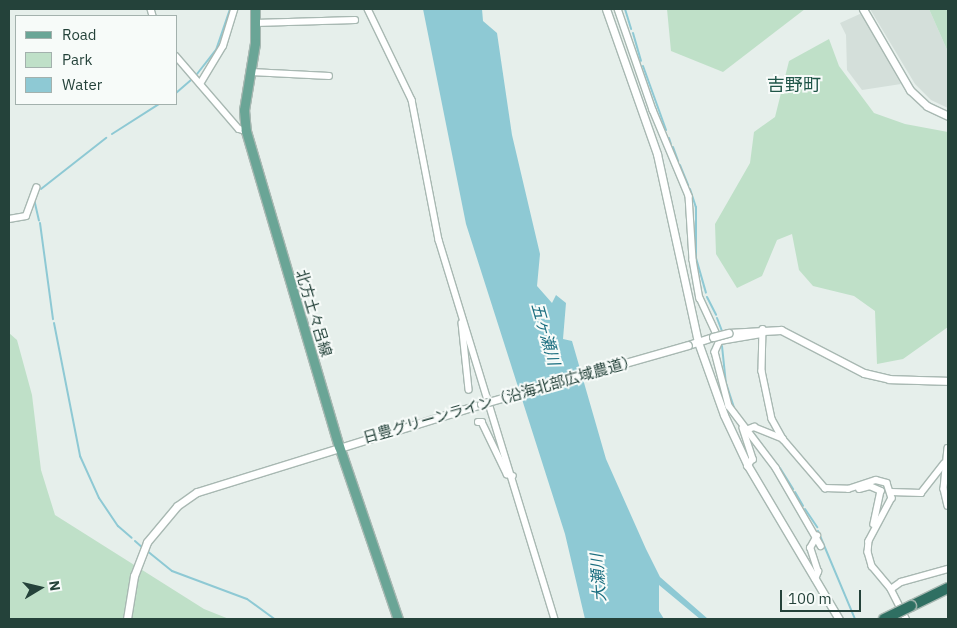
<!DOCTYPE html>
<meta charset="utf-8">
<style>
body{margin:0}
#map{position:relative;width:957px;height:628px;overflow:hidden;background:#e6efeb;font-family:"IBM Plex Sans","Noto Sans JP",sans-serif}
div>[style]{position:absolute}
[style*='--x']{left:calc(var(--x)*1px);top:calc(var(--y)*1px);width:calc(var(--w)*1px);rotate:calc(var(--a)*1deg)}
.built>*{inset:0;background:#d4dfda}
.green>*{inset:0;background:#bfe0c8}
.water>*{inset:0;background:#8ec9d4}
.stream>*{height:2px;margin:-1px;padding:0 1px;transform-origin:1px;border-radius:1px;background:#8ec9d4}
.minor-tunnel>*{height:5.5px;margin-top:-2.75px;transform-origin:0;background:repeating-linear-gradient(90deg,#bfccc8 0 5.5px,transparent 0 8.5px)}
.roads{filter:drop-shadow(1px 0 #a8b8b2) drop-shadow(-1px 0 #a8b8b2) drop-shadow(0 1px #a8b8b2) drop-shadow(0 -1px #a8b8b2)}
.minor>*{height:5.5px;margin:-2.75px;padding:0 2.75px;transform-origin:2.75px;border-radius:2.75px;background:#fff}
.tertiary>*{height:7px;margin:-3.5px;padding:0 3.5px;transform-origin:3.5px;border-radius:3.5px;background:#fff}
.primary>*{height:9px;margin:-4.5px;padding:0 4.5px;transform-origin:4.5px;border-radius:4.5px;background:#6aa596}
.motorway>*{height:10px;margin:-5px;padding:0 5px;transform-origin:5px;border-radius:5px;background:#2f6f62}
.bridges{filter:drop-shadow(1px 0 #a8b8b2) drop-shadow(-1px 0 #a8b8b2) drop-shadow(0 1px #a8b8b2) drop-shadow(0 -1px #a8b8b2)}
.tertiary-bridge>*{height:7px;margin:-3.5px;padding:0 3.5px;transform-origin:3.5px;border-radius:3.5px;background:#fff}
.motorway-bridge>*{height:10px;margin:-5px;padding:0 5px;transform-origin:5px;border-radius:5px;background:#2f6f62}
span{translate:-50% -50%;white-space:nowrap;text-align:center;line-height:1.15;-webkit-text-stroke:4px #f7fbf9;paint-order:stroke}
.street-label{font-size:15px;color:#24423a}
.water-label{font-size:16px;color:#1c6f80;font-style:italic}
.quarter-label{font-size:18px;color:#1f5548}
.frame{position:absolute;inset:0;border:10px solid #24423a;pointer-events:none}
.legend{position:absolute;left:15px;top:15px;width:162px;height:90px;box-sizing:border-box;background:#f7fbf9;border:1px solid #a3b1ad;margin:0;padding:6px 9px;list-style:none;font-size:15px;color:#24423a}
.legend li{display:flex;align-items:center;gap:10px;height:25px}
.legend b{width:25px;border:1px solid #a3b1ad}
.north{position:absolute;left:15px;top:563px;width:50px;height:50px;-webkit-text-stroke:4px #f7fbf9;paint-order:stroke;rotate:81deg;font-size:14px;font-weight:700;line-height:20px;text-align:center;color:#24423a}
.north::after{content:'';display:block;margin:auto;width:18px;height:22px;background:#24423a;clip-path:polygon(50% 0,100% 100%,50% 72%,0 100%)}
.scale{position:absolute;left:780px;top:590px;width:81px;height:22px;box-sizing:border-box;border:2px solid #24423a;border-top:0;padding-left:6px;font-size:15px;line-height:18px;white-space:nowrap;color:#24423a;-webkit-text-stroke:4px #f7fbf9;paint-order:stroke}
</style>
<div id="map">
<div class="built">
<i style="clip-path:polygon(870px 9px,929px 9px,948px 52px,948px 108px,931px 100px,915px 84px)"></i>
<i style="clip-path:polygon(862px 13px,901px 84px,862px 90px,847px 70px,846px 35px,840px 23px)"></i>
</div>
<div class="green">
<i style="clip-path:polygon(667px 9px,805px 9px,723px 72px,671px 51px)"></i>
<i style="clip-path:polygon(929px 9px,948px 9px,948px 52px)"></i>
<i style="clip-path:polygon(829px 39px,839px 66px,874px 113px,905px 124px,948px 132px,948px 327px,903px 359px,877px 364px,875px 311px,854px 296px,813px 286px,799px 270px,792px 234px,777px 240px,762px 276px,737px 288px,716px 254px,715px 224px,750px 163px,754px 132px,775px 117px,789px 61px)"></i>
<i style="clip-path:polygon(9px 333px,17px 340px,32px 395px,41px 470px,55px 515px,204px 609px,229px 619px,9px 619px)"></i>
</div>
<div class="water">
<i style="clip-path:polygon(423px 9px,482px 9px,483px 21px,497px 33px,512px 135px,540px 254px,537px 286px,552px 303px,556px 295px,566px 303px,563px 339px,572px 341px,606px 459px,646px 549px,660px 577px,708px 619px,700px 619px,659px 585px,659px 611px,664px 619px,585px 619px,565px 534px,466px 224px)"></i>
</div>
<div class="stream">
<i style="--x:625;--y:9;--w:21;--a:73"></i>
<i style="--x:633;--y:33;--w:29;--a:74"></i>
<i style="--x:643;--y:66;--w:68;--a:70.2"></i>
<i style="--x:197;--y:74;--w:31;--a:-52"></i>
<i style="--x:216;--y:50;--w:43;--a:-71.1"></i>
<i style="--x:176;--y:93;--w:21;--a:-41"></i>
<i style="--x:112;--y:134;--w:56;--a:-32.6"></i>
<i style="--x:669;--y:138;--w:6;--a:72"></i>
<i style="--x:673;--y:147;--w:15;--a:70"></i>
<i style="--x:680;--y:165;--w:22;--a:68"></i>
<i style="--x:41;--y:189;--w:83;--a:-38.1"></i>
<i style="--x:690;--y:189;--w:19;--a:72"></i>
<i style="--x:696;--y:207;--w:51;--a:90"></i>
<i style="--x:696;--y:258;--w:36;--a:74"></i>
<i style="--x:34;--y:199;--w:22;--a:77"></i>
<i style="--x:40;--y:223;--w:97;--a:82.3"></i>
<i style="--x:707;--y:297;--w:20;--a:63"></i>
<i style="--x:717;--y:318;--w:14;--a:69"></i>
<i style="--x:54;--y:323;--w:136;--a:78.9"></i>
<i style="--x:80;--y:456;--w:46;--a:65.7"></i>
<i style="--x:99;--y:498;--w:34;--a:56"></i>
<i style="--x:118;--y:526;--w:18;--a:41"></i>
<i style="--x:722;--y:346;--w:37;--a:84"></i>
<i style="--x:726;--y:383;--w:28;--a:72"></i>
<i style="--x:751;--y:430;--w:44;--a:53.4"></i>
<i style="--x:780;--y:468;--w:25;--a:58"></i>
<i style="--x:795;--y:492;--w:16;--a:60"></i>
<i style="--x:805;--y:509;--w:22;--a:56"></i>
<i style="--x:818;--y:531;--w:95;--a:67.2"></i>
<i style="--x:135;--y:541;--w:9;--a:41"></i>
<i style="--x:146;--y:550;--w:33;--a:39"></i>
<i style="--x:172;--y:571;--w:80;--a:20.5"></i>
<i style="--x:247;--y:599;--w:34;--a:36"></i>
</div>
<div class="minor-tunnel">
<i style="--x:405;--y:420;--w:13;--a:72"></i>
</div>
<div class="roads">
<div class="minor">
<i style="--x:151;--y:9;--w:7;--a:74"></i>
<i style="--x:368;--y:9;--w:101;--a:64.2"></i>
<i style="--x:412;--y:100;--w:143;--a:79.1"></i>
<i style="--x:439;--y:240;--w:396;--a:73"></i>
<i style="--x:618;--y:9;--w:107;--a:70.9"></i>
<i style="--x:653;--y:110;--w:93;--a:67.3"></i>
<i style="--x:689;--y:196;--w:64;--a:86.4"></i>
<i style="--x:693;--y:260;--w:39;--a:80"></i>
<i style="--x:700;--y:298;--w:47;--a:65.1"></i>
<i style="--x:720;--y:341;--w:12;--a:114"></i>
<i style="--x:715;--y:352;--w:56;--a:75.5"></i>
<i style="--x:729;--y:406;--w:78;--a:52.8"></i>
<i style="--x:776;--y:468;--w:90;--a:60"></i>
<i style="--x:255;--y:23;--w:100;--a:-1.7"></i>
<i style="--x:176;--y:56;--w:96;--a:49.2"></i>
<i style="--x:239;--y:129;--w:7;--a:16"></i>
<i style="--x:251;--y:72;--w:78;--a:2.9"></i>
<i style="--x:200;--y:84;--w:44;--a:-58.8"></i>
<i style="--x:223;--y:46;--w:39;--a:-73"></i>
<i style="--x:9;--y:219;--w:17;--a:-10"></i>
<i style="--x:26;--y:216;--w:30;--a:-70"></i>
<i style="--x:462;--y:323;--w:67;--a:84"></i>
<i style="--x:763;--y:329;--w:42;--a:91.4"></i>
<i style="--x:762;--y:371;--w:49;--a:78.2"></i>
<i style="--x:772;--y:419;--w:23;--a:61"></i>
<i style="--x:720;--y:341;--w:43;--a:-9.5"></i>
<i style="--x:478;--y:422;--w:4;--a:0"></i>
<i style="--x:482;--y:422;--w:58;--a:64.3"></i>
<i style="--x:507;--y:474;--w:6;--a:18"></i>
<i style="--x:743;--y:428;--w:33;--a:72"></i>
<i style="--x:753;--y:459;--w:9;--a:126"></i>
<i style="--x:746;--y:430;--w:9;--a:-21"></i>
<i style="--x:754;--y:427;--w:31;--a:22"></i>
<i style="--x:783;--y:439;--w:65;--a:49.4"></i>
<i style="--x:825;--y:488;--w:23;--a:2"></i>
<i style="--x:848;--y:489;--w:29;--a:-18"></i>
<i style="--x:876;--y:480;--w:11;--a:15"></i>
<i style="--x:887;--y:483;--w:16;--a:72"></i>
<i style="--x:892;--y:498;--w:49;--a:118.1"></i>
<i style="--x:869;--y:541;--w:11;--a:95"></i>
<i style="--x:868;--y:552;--w:15;--a:74"></i>
<i style="--x:872;--y:566;--w:30;--a:50"></i>
<i style="--x:891;--y:589;--w:34;--a:63"></i>
<i style="--x:948;--y:448;--w:41;--a:95.6"></i>
<i style="--x:944;--y:489;--w:17;--a:77"></i>
<i style="--x:859;--y:489;--w:11;--a:-15"></i>
<i style="--x:870;--y:486;--w:12;--a:24"></i>
<i style="--x:881;--y:491;--w:34;--a:102"></i>
<i style="--x:891;--y:492;--w:30;--a:2"></i>
<i style="--x:921;--y:493;--w:37;--a:-52"></i>
<i style="--x:815;--y:579;--w:8;--a:-67"></i>
<i style="--x:818;--y:572;--w:25;--a:-108"></i>
<i style="--x:810;--y:548;--w:14;--a:-60"></i>
<i style="--x:891;--y:589;--w:12;--a:-35"></i>
<i style="--x:901;--y:582;--w:49;--a:-15.5"></i>
</div>
<div class="tertiary">
<i style="--x:606;--y:9;--w:154;--a:70.6"></i>
<i style="--x:657;--y:154;--w:192;--a:77.7"></i>
<i style="--x:698;--y:342;--w:77;--a:70.4"></i>
<i style="--x:724;--y:415;--w:56;--a:64.8"></i>
<i style="--x:748;--y:466;--w:178;--a:59.3"></i>
<i style="--x:863;--y:9;--w:94;--a:59.9"></i>
<i style="--x:910;--y:90;--w:23;--a:43"></i>
<i style="--x:927;--y:106;--w:23;--a:25"></i>
<i style="--x:728;--y:333;--w:53;--a:-3.2"></i>
<i style="--x:781;--y:330;--w:93;--a:27.4"></i>
<i style="--x:864;--y:373;--w:26;--a:13"></i>
<i style="--x:889;--y:379;--w:59;--a:1.9"></i>
<i style="--x:688;--y:345;--w:26;--a:-18"></i>
<i style="--x:127;--y:619;--w:44;--a:-80.8"></i>
<i style="--x:134;--y:576;--w:36;--a:-69"></i>
<i style="--x:147;--y:542;--w:47;--a:-50.2"></i>
<i style="--x:177;--y:506;--w:24;--a:-35"></i>
<i style="--x:197;--y:492;--w:297;--a:-17.2"></i>
</div>
<div class="primary">
<i style="--x:255;--y:9;--w:34;--a:90"></i>
<i style="--x:255;--y:43;--w:68;--a:99.3"></i>
<i style="--x:244;--y:110;--w:21;--a:85"></i>
<i style="--x:246;--y:131;--w:328;--a:73.6"></i>
<i style="--x:339;--y:446;--w:183;--a:71.2"></i>
</div>
<div class="motorway">
<i style="--x:911;--y:606;--w:41;--a:-25.9"></i>
</div>
</div>
<div class="bridges">
<div class="tertiary-bridge">
<i style="--x:713;--y:337;--w:16;--a:-15"></i>
<i style="--x:481;--y:404;--w:215;--a:-15.9"></i>
</div>
<div class="motorway-bridge">
<i style="--x:884;--y:619;--w:30;--a:-26"></i>
</div>
</div>
<div class="street-label">
<span style="left:314px;top:313px;rotate:73deg">北方土々呂線</span>
<span style="left:500px;top:399px;rotate:-16deg">日豊グリーンライン（沿海北部広域農道）</span>
</div>
<div class="water-label">
<span style="left:546px;top:334px;rotate:74deg">五ヶ瀬川</span>
<span style="left:598px;top:578px;rotate:-94deg">大瀬川</span>
</div>
<div class="quarter-label">
<span style="left:794px;top:85px">吉野町</span>
</div>
<div class="frame"></div>
<ul class="legend">
<li><b style="height:6px;background:#6aa596"></b>Road</li>
<li><b style="height:14px;background:#bfe0c8"></b>Park</li>
<li><b style="height:14px;background:#8ec9d4"></b>Water</li>
</ul>
<div class="north">N</div>
<div class="scale">100 m</div>
</div>
